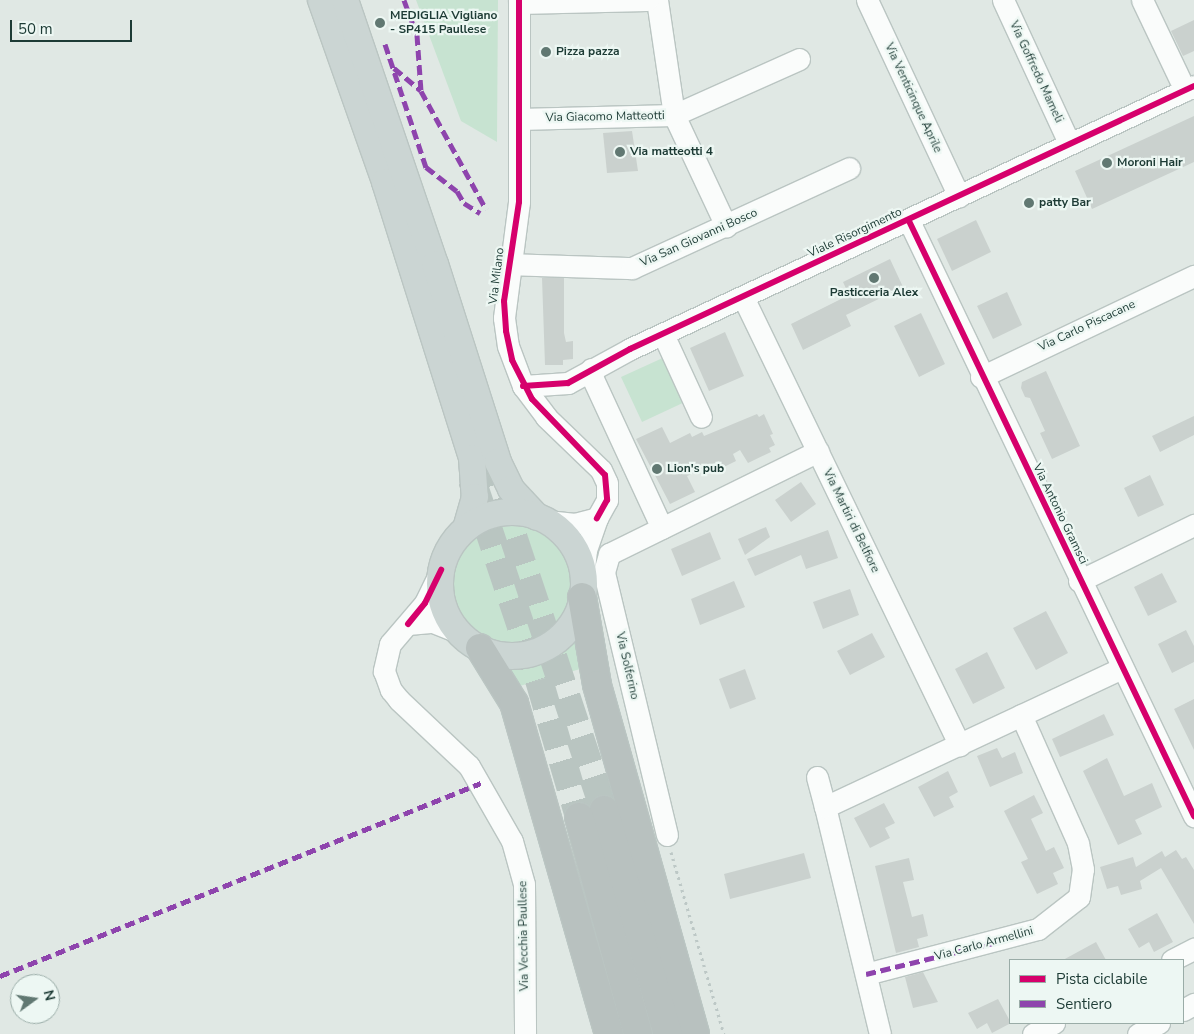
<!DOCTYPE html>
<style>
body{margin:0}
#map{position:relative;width:1194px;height:1034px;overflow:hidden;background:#e0e8e4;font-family:"Nunito Sans",sans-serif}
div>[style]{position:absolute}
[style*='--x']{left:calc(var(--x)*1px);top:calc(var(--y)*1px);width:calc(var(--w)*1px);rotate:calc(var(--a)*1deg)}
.green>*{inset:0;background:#c7e3d1}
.round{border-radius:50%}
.building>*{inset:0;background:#cad1ce}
.highway-tunnel>*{height:28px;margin-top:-14px;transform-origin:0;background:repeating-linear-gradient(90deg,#b9c5c1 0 28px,transparent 0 42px)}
.path>*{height:3px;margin-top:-1.5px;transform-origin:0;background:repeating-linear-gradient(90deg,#bdc8c6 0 2.5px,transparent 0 6.5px)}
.roads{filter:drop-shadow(1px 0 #bac5c2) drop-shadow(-1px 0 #bac5c2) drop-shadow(0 1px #bac5c2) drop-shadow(0 -1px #bac5c2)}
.minor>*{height:21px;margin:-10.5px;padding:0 10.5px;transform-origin:10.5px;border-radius:10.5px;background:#fafcfb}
.major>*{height:26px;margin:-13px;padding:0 13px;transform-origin:13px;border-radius:13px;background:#cbd5d3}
.major>.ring{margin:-13px;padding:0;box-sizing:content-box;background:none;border:26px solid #cbd5d3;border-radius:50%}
.highway>*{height:28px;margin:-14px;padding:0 14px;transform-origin:14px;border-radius:14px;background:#b8c1bf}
.quiet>*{height:5px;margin-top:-2.5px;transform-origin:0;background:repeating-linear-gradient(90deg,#8e44ad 0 10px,transparent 0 15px)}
.cycleway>*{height:6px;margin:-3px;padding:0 3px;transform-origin:3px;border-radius:3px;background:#d6006c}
.dots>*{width:14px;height:14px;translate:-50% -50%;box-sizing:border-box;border:2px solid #edf7f3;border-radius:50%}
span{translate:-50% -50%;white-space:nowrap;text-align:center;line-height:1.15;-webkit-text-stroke:4.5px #edf7f3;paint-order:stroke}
.poi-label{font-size:12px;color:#1d3b35;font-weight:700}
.left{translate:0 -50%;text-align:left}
.street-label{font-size:12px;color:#1d3b35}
.legend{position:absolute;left:1009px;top:959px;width:175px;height:65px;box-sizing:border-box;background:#edf7f3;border:1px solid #9aaca7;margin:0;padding:6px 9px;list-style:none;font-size:15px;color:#1d3b35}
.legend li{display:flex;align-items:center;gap:10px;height:25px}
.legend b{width:25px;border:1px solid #9aaca7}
.north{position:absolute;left:10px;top:974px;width:50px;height:50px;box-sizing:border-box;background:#edf7f3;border:1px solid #9aaca7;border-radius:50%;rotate:76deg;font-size:14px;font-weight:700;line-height:20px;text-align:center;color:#1d3b35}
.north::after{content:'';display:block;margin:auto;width:18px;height:22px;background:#617872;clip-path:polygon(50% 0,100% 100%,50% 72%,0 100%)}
.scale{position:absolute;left:10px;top:20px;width:122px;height:22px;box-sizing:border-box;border:2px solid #1d3b35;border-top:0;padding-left:6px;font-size:15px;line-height:18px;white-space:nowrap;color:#1d3b35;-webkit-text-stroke:4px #edf7f3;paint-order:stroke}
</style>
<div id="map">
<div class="green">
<i style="clip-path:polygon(416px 0,498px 0,497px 142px,461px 121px)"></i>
<i style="clip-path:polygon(667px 356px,687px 401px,642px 422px,621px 377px)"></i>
<i class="round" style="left:453px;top:526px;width:118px;height:118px"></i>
<i style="clip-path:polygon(577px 641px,584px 668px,516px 687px,507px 668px,544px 663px)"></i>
</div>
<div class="building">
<i style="clip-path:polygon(1194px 20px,1194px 51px,1183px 56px,1171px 31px)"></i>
<i style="clip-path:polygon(1194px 116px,1194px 162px,1092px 209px,1075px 171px)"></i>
<i style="clip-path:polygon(632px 131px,638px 171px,607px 173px,603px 133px)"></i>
<i style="clip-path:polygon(976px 220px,991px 252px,952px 271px,937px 239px)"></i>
<i style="clip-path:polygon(890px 259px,903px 287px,846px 315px,851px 326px,803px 350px,791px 324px,849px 295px,843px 282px)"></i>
<i style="clip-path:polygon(542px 278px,564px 278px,564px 333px,566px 342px,573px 341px,573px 359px,563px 360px,563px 365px,545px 365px)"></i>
<i style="clip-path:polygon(1007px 292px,1022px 325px,993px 339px,977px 306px)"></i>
<i style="clip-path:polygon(921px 313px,945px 364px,919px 377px,894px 326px)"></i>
<i style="clip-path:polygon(725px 332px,744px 376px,709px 391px,690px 348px)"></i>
<i style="clip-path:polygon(1046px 371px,1080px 446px,1052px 459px,1040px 433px,1045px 431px,1030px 398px,1025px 397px,1021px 388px,1022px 382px)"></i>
<i style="clip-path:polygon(757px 414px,759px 417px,764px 414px,773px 434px,770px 435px,775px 445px,769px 448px,771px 452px,748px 463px,740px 450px,733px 454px,736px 461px,722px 468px,719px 461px,687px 476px,695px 492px,670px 504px,636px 439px,662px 427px,670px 443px,690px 433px,692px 437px,702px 432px,704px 436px)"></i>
<i style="clip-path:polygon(1194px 416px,1194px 435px,1160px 452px,1152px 436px)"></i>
<i style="clip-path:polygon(1150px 475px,1164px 505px,1138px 517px,1124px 488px)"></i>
<i style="clip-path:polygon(801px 482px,816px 504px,791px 522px,775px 500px)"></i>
<i style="clip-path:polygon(766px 527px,770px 537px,745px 555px,738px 539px)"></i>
<i style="clip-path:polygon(828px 530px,838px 558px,806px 569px,801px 555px,755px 576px,747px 559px)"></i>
<i style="clip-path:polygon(710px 532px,721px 559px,682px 576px,671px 549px)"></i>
<i style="clip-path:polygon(1162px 573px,1177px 602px,1148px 616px,1134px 587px)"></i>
<i style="clip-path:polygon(734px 581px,745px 607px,700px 625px,691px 599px)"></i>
<i style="clip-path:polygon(850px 589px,859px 615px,823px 629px,813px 602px)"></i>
<i style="clip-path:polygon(1046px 611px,1068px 653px,1036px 670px,1013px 628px)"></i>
<i style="clip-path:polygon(1186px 630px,1194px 646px,1194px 662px,1172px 673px,1158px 644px)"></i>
<i style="clip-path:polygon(872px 633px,885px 657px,850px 675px,837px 651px)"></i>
<i style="clip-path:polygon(987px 652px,1005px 688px,973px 704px,955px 669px)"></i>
<i style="clip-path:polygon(745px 669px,756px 699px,730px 709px,719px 679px)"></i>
<i style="clip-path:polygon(1194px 699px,1194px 750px,1174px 709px)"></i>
<i style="clip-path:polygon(1104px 714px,1114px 735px,1060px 757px,1052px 739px)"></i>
<i style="clip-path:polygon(997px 748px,1002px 758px,1015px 752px,1023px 773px,990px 787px,977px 756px)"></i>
<i style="clip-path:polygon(1107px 758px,1124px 796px,1152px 783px,1162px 807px,1135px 820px,1142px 834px,1118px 845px,1083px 771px)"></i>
<i style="clip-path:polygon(948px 771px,958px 792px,949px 797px,954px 807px,934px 817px,918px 787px)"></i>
<i style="clip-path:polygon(1034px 795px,1043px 813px,1031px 819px,1046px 851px,1054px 847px,1064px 868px,1053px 873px,1058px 884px,1037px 894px,1021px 862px,1028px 859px,1004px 811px)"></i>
<i style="clip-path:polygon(884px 803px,895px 823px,885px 828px,890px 838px,870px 848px,854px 818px)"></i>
<i style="clip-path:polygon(1176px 850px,1182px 859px,1186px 857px,1194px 870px,1194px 924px,1161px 868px,1140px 881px,1142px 889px,1121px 895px,1118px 886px,1107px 889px,1100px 867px,1133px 857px,1136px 867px,1162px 851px,1165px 857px)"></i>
<i style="clip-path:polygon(804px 853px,811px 878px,730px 899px,724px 874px)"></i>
<i style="clip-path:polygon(909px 858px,914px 880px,903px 882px,912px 917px,923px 914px,928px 936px,917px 939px,919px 947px,896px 953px,875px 866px)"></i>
<i style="clip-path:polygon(1157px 913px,1173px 942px,1154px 952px,1149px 942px,1139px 948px,1128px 929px)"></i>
<i style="clip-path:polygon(1096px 942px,1106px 960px,1063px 960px)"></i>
<i style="clip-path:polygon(923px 972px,938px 1002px,913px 1008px,905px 977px)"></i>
<i style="clip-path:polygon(998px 999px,1011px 1023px,992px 1033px,987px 1023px,977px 1029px,968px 1013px)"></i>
</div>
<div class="highway-tunnel">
<i style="--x:487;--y:458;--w:371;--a:71.6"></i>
<i style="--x:472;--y:480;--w:211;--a:71.5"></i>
<i style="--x:539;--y:680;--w:143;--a:73.7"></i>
</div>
<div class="path">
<i style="--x:671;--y:852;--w:190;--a:73.8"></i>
</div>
<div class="roads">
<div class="minor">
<i style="--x:519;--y:0;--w:202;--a:90"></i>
<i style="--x:519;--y:202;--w:117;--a:97.4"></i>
<i style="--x:504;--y:318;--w:28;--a:82"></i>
<i style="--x:508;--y:346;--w:43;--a:69.4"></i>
<i style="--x:523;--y:386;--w:39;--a:53"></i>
<i style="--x:546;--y:417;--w:76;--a:43.9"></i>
<i style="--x:601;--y:470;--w:14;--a:65"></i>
<i style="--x:607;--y:483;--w:17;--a:90"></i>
<i style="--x:607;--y:500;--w:21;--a:119"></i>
<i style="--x:597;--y:518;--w:34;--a:109"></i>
<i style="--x:586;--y:550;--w:28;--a:96"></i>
<i style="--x:657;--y:0;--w:116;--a:81.6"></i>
<i style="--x:674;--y:115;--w:123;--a:64.9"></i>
<i style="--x:867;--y:0;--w:217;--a:64.9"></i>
<i style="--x:1003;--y:0;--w:157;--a:65.2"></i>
<i style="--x:1142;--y:0;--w:100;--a:64.5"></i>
<i style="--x:519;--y:3;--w:128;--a:-1.3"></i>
<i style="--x:519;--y:119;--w:155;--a:-1.5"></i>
<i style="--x:674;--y:115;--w:137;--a:-24.1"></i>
<i style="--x:909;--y:221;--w:660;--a:64.41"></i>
<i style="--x:509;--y:264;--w:123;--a:1.9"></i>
<i style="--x:632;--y:268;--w:239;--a:-24.7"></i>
<i style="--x:743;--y:297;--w:498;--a:64.2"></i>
<i style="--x:663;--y:334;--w:91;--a:65.4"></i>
<i style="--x:591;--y:369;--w:10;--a:79"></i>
<i style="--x:593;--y:379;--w:164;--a:65.2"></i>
<i style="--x:981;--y:377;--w:236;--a:-25.4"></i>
<i style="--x:523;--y:386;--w:45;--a:-3.8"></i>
<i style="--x:568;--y:383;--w:71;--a:-28.7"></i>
<i style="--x:630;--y:349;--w:622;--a:-25"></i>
<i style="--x:547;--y:521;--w:28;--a:6"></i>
<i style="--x:575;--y:524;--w:23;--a:-15"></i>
<i style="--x:441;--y:570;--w:37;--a:116"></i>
<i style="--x:425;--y:603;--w:54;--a:130.5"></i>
<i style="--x:390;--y:644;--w:28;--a:103"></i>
<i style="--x:384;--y:671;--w:20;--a:70"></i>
<i style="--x:391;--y:690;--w:13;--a:51"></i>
<i style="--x:399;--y:700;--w:96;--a:43.3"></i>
<i style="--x:469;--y:766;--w:86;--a:60.2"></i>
<i style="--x:512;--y:841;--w:45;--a:74.4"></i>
<i style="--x:524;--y:884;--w:150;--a:89.6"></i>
<i style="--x:1079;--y:581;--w:128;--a:-26"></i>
<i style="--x:408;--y:624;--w:25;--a:-5"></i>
<i style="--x:433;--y:622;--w:27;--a:22"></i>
<i style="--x:817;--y:777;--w:31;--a:75"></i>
<i style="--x:667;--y:835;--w:270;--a:-103.5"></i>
<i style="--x:604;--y:572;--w:19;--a:-74"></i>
<i style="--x:609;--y:554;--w:233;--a:-26.2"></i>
<i style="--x:1172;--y:960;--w:25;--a:-27"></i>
<i style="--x:866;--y:974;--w:178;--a:-14.7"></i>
<i style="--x:1038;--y:929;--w:52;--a:-38"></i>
<i style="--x:1079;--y:897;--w:28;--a:-82"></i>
<i style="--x:1083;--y:869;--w:26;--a:-101"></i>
<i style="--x:1078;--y:843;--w:140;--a:-114"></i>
<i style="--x:1183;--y:1010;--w:13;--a:-29"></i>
<i style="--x:880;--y:1034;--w:234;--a:-103.6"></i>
<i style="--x:825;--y:807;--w:328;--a:-25.1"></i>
<i style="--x:1033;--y:1034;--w:24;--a:-28"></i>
<i style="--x:1138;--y:1034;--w:24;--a:-28"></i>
</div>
<div class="major">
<i style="--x:321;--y:0;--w:193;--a:70.6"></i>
<i style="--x:385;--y:182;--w:289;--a:72.5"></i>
<i style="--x:472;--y:458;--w:39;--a:86"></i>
<i style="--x:475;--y:497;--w:32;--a:106"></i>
<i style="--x:345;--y:0;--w:279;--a:71.2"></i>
<i style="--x:435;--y:264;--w:208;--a:72.3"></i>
<i style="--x:498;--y:462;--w:30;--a:64"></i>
<i style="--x:511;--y:489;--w:38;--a:47"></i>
<i class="ring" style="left:440px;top:512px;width:118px;height:118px"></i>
</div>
<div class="highway">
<i style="--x:582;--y:597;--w:89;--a:80.3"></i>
<i style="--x:597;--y:685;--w:362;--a:74.3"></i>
<i style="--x:480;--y:648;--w:65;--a:58.3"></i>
<i style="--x:514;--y:703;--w:344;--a:74"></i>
<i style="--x:604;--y:810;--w:233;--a:74.1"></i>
<i style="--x:579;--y:817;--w:225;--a:74.8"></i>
</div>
</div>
<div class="quiet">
<i style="--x:404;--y:0;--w:37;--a:70"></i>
<i style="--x:417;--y:35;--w:56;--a:85.9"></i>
<i style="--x:421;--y:91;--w:135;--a:61.2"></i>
<i style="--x:385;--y:44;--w:130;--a:71.6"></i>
<i style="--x:426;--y:167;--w:39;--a:38"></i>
<i style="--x:457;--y:191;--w:14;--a:60"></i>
<i style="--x:464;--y:203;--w:19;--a:32"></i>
<i style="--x:394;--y:68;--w:35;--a:40"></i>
<i style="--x:866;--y:974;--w:143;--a:-13.7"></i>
<i style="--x:0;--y:976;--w:518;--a:-21.86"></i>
</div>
<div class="cycleway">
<i style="--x:519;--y:0;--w:202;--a:90"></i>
<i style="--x:519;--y:202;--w:100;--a:98.6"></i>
<i style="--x:504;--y:301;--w:30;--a:86"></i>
<i style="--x:506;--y:331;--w:30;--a:78"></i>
<i style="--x:512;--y:360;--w:44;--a:62.9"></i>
<i style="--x:532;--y:399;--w:105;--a:46.2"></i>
<i style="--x:605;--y:475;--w:25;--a:85"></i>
<i style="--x:607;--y:500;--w:21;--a:119"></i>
<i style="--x:909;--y:221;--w:660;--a:64.41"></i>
<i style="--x:523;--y:386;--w:45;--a:-3.8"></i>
<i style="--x:568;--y:383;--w:71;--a:-28.7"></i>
<i style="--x:630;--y:349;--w:622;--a:-25"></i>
<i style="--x:408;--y:624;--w:27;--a:-51"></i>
<i style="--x:425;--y:603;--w:37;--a:-64"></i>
</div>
<div class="dots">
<i style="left:380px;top:23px;background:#617872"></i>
<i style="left:546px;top:52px;background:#617872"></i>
<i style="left:620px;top:152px;background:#617872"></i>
<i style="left:1107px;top:163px;background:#617872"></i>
<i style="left:1029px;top:203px;background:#617872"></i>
<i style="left:874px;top:278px;background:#617872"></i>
<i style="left:657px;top:469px;background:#617872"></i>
</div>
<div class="poi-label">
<span class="left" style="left:390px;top:23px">MEDIGLIA Vigliano<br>- SP415 Paullese</span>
<span class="left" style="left:556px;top:52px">Pizza pazza</span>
<span class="left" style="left:630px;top:152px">Via matteotti 4</span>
<span class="left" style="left:1117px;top:163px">Moroni Hair</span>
<span class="left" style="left:1039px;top:203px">patty Bar</span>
<span style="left:874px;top:293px">Pasticceria Alex</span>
<span class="left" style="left:667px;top:469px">Lion's pub</span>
</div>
<div class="street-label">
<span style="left:1036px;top:72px;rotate:65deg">Via Goffredo Mameli</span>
<span style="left:913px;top:98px;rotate:65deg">Via Venticinque Aprile</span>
<span style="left:605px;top:117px;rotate:-1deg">Via Giacomo Matteotti</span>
<span style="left:855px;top:233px;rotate:-25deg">Viale Risorgimento</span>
<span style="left:699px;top:238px;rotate:-24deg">Via San Giovanni Bosco</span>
<span style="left:497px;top:276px;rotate:-83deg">Via Milano</span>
<span style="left:1087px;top:326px;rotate:-25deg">Via Carlo Piscacane</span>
<span style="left:1060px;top:514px;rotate:64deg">Via Antonio Gramsci</span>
<span style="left:851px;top:521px;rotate:64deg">Via Martiri di Belfiore</span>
<span style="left:627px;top:666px;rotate:77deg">Via Solferino</span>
<span style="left:524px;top:936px;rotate:-91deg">Via Vecchia Paullese</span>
<span style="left:984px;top:944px;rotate:-15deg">Via Carlo Armellini</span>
</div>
<ul class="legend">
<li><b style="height:6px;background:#d6006c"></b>Pista ciclabile</li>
<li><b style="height:6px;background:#8e44ad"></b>Sentiero</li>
</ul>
<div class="north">N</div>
<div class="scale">50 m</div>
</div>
